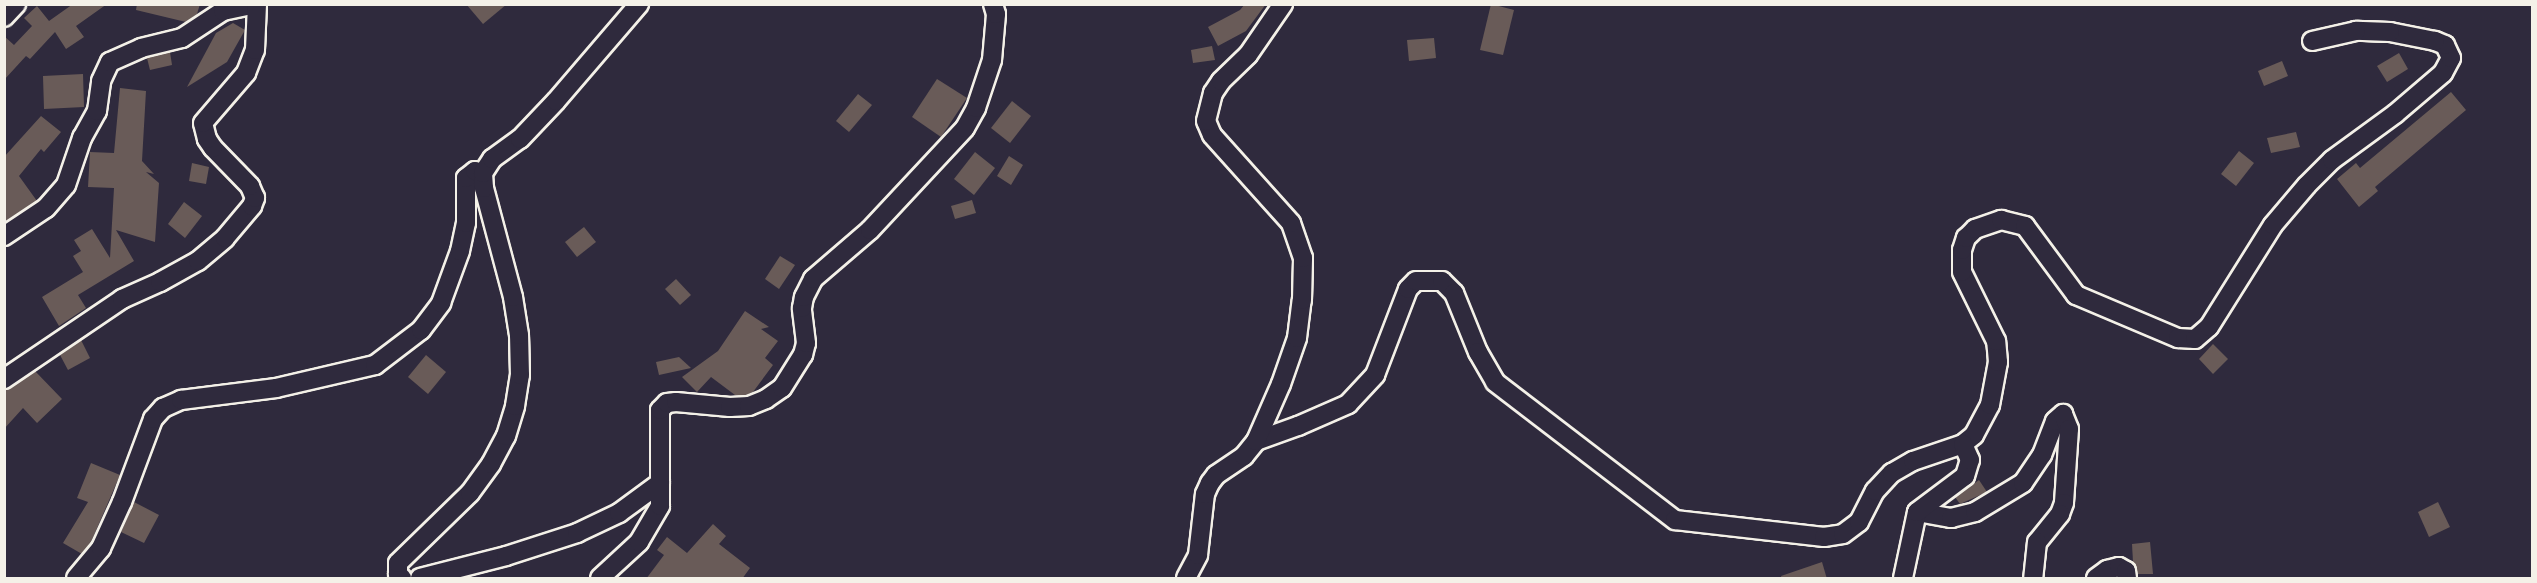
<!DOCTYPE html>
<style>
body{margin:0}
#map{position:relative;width:2537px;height:583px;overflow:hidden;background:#2f2a3d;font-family:Caveat,sans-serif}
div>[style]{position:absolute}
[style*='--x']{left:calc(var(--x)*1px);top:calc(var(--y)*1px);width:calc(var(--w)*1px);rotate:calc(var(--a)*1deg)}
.building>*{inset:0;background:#695b58}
.roads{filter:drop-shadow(2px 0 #f4f1e8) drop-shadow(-2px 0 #f4f1e8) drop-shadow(0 2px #f4f1e8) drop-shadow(0 -2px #f4f1e8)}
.street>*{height:18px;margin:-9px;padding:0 9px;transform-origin:9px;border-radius:9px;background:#2f2a3d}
span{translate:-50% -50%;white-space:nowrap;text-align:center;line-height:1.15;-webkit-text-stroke:5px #2f2a3d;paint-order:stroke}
.frame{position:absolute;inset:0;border:6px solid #f4f1e8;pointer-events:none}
</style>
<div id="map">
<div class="building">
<i style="clip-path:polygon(73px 4px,107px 4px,76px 26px,84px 37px,66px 49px,55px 32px,30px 59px,26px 56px,4px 80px,4px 36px,14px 45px,32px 26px,24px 18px,37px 6px,49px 21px)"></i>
<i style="clip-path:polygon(137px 4px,200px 4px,197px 14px,186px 22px,136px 10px)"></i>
<i style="clip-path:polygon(466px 4px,507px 4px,483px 24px)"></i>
<i style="clip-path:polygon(1245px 4px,1266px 4px,1246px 31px,1218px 46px,1208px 27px,1240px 10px)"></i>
<i style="clip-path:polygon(1491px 4px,1514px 10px,1503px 55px,1480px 50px)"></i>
<i style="clip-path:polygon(233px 23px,245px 30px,227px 62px,187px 87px,216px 33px)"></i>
<i style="clip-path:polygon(1434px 38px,1436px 58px,1409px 61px,1407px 40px)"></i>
<i style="clip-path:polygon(1212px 46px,1215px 60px,1193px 63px,1191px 50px)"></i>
<i style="clip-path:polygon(170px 52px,172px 65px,150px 70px,147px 58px)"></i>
<i style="clip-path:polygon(2399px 53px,2408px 69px,2387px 82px,2377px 66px)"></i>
<i style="clip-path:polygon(2282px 61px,2288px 76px,2264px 86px,2258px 71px)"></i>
<i style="clip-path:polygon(83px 74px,84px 107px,44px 109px,43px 76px)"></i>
<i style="clip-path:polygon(937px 79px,967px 98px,941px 137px,912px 117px)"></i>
<i style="clip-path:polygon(120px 88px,146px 91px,142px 161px,154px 174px,146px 172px,159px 183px,155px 242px,116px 230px,134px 261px,78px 295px,86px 308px,59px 326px,42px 297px,83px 272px,73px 256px,81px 251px,74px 240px,92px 229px,110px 258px,114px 188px,88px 187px,90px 152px,114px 153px)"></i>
<i style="clip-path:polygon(2451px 92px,2466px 110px,2375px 187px,2378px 191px,2359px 207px,2337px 179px,2356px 163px,2360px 168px)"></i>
<i style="clip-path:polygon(858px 94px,872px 105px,849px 132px,836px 121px)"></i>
<i style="clip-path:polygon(1012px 101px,1031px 116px,1010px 143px,991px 128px)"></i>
<i style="clip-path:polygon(41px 116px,61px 132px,44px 152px,41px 149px,19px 176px,37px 201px,4px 222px,4px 157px)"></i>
<i style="clip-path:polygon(2296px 132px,2300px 147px,2271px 153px,2267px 138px)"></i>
<i style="clip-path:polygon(2239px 151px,2254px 163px,2236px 186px,2221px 174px)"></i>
<i style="clip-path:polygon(975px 152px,995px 168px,974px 195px,954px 179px)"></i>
<i style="clip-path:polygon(1009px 156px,1023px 165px,1011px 185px,997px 176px)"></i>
<i style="clip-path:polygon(192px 163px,209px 167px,206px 184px,189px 181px)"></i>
<i style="clip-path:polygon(972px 200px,976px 213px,955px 219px,951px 206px)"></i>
<i style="clip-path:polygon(184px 202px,202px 216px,185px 238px,168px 224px)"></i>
<i style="clip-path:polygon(584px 227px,596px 242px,577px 257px,565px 242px)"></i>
<i style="clip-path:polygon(780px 256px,795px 265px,779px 289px,765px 279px)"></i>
<i style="clip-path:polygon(676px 279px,691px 295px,680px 305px,665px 289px)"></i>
<i style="clip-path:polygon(745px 311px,769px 327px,761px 329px,778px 341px,765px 358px,773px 365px,753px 392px,746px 395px,735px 395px,711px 377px,697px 392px,682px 377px,718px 351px)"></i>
<i style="clip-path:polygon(81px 340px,90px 358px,68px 370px,60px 355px)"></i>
<i style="clip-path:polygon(2213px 344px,2228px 359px,2213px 374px,2199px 359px)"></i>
<i style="clip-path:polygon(426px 355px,446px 372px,428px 394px,408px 377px)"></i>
<i style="clip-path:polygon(679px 357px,691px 368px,659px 375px,656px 362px)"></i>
<i style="clip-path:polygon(35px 371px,62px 399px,37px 423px,23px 408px,4px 429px,4px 390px)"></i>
<i style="clip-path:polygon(91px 463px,120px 475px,91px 542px,82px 554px,63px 543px,88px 502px,77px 498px)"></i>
<i style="clip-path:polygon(1979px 480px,1987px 492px,1960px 504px,1955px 497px)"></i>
<i style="clip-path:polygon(134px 502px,159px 515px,144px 543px,121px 532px)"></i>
<i style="clip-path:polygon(2438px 502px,2450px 527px,2429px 537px,2418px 512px)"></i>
<i style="clip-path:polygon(713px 524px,726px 536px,719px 544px,750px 568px,742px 579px,646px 579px,664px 555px,657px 550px,667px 537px,687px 553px)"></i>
<i style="clip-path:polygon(2150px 542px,2153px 574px,2138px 574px,2133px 562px,2132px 544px)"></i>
<i style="clip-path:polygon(1822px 562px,1827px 579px,1782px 579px,1781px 576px)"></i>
</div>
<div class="roads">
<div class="street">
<i style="--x:4;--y:17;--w:18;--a:-47"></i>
<i style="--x:4;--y:236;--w:50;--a:-33.7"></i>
<i style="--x:46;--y:208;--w:30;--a:-49"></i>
<i style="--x:66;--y:185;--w:50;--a:-71.2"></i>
<i style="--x:82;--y:138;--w:31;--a:-61"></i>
<i style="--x:97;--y:111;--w:30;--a:-82"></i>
<i style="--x:101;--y:81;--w:21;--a:-65"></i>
<i style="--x:110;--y:62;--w:34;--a:-24"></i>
<i style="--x:141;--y:48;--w:42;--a:-13.7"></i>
<i style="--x:182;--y:38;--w:49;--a:-33.4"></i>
<i style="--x:223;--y:11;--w:34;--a:-12"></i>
<i style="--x:4;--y:379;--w:143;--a:-34.1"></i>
<i style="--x:122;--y:299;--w:42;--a:-24.1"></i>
<i style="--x:160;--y:282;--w:43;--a:-28.9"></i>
<i style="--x:198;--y:261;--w:35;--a:-40"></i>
<i style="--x:225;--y:238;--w:42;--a:-49.8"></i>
<i style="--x:252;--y:206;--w:9;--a:-69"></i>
<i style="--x:255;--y:198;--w:13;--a:-113"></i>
<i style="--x:250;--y:186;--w:53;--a:-134.2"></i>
<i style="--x:213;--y:148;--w:11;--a:-124"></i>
<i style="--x:207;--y:139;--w:16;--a:-104"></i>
<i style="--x:203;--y:123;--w:66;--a:-49.3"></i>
<i style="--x:246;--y:73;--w:25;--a:-69"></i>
<i style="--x:255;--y:50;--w:46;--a:-87.5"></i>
<i style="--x:1256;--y:441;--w:45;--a:-19.7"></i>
<i style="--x:1298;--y:426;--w:55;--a:-23.7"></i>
<i style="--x:1348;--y:404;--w:40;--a:-47"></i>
<i style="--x:1375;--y:375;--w:92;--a:-69"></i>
<i style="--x:1408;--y:289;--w:11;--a:-45"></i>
<i style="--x:1416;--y:281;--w:26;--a:0"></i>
<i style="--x:1442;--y:281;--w:17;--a:45"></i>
<i style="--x:1454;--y:293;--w:64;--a:67.9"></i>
<i style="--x:1478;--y:352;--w:34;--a:60"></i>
<i style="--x:1495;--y:382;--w:227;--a:37.5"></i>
<i style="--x:1675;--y:520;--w:150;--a:6.5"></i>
<i style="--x:1824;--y:537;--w:19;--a:-9"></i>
<i style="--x:1843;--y:534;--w:20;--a:-37"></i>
<i style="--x:1859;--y:522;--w:35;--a:-63"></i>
<i style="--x:1875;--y:491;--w:25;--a:-47"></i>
<i style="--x:1892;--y:473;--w:24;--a:-30"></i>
<i style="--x:1913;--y:461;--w:53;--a:-18.8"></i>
<i style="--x:1963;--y:444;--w:14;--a:-39"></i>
<i style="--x:1974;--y:435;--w:34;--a:-62"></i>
<i style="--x:1990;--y:405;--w:44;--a:-79.5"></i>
<i style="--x:1998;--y:362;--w:21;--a:-95"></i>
<i style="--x:1996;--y:341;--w:77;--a:-116.2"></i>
<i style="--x:1962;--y:272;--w:22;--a:-90"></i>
<i style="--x:1962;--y:250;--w:13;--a:-72"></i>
<i style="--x:1966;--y:238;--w:13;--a:-45"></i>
<i style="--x:1975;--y:229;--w:28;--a:-19"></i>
<i style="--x:2001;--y:220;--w:25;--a:14"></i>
<i style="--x:2025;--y:226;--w:86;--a:53.5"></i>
<i style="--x:2076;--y:295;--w:111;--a:22.9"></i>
<i style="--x:2178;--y:338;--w:17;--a:3"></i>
<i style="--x:2195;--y:339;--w:18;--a:-41"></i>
<i style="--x:2209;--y:327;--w:120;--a:-57.9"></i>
<i style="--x:2273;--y:225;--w:52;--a:-49.6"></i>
<i style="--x:2307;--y:185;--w:35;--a:-45"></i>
<i style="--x:2332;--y:160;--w:78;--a:-36.1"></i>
<i style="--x:2395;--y:114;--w:63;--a:-40.5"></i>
<i style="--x:2443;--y:73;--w:17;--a:-62"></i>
<i style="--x:2451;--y:58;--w:14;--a:-115"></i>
<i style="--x:2445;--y:45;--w:11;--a:-158"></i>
<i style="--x:2435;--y:41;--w:46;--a:-168.7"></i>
<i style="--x:2390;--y:32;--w:34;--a:-178"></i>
<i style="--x:2356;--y:31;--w:45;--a:167.2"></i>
<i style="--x:1917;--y:512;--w:35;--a:10"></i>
<i style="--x:1951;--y:518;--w:25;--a:-14"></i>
<i style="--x:1975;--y:512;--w:56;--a:-31.1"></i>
<i style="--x:2023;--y:483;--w:34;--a:-56"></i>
<i style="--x:2042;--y:455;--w:36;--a:-69"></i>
<i style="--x:2055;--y:421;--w:11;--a:-41"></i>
<i style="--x:2063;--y:414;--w:16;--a:68"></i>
<i style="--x:2069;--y:429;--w:74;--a:93.9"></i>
<i style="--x:2064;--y:503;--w:12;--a:110"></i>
<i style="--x:2060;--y:514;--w:36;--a:129"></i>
<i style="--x:2037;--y:542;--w:36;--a:96"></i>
<i style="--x:76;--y:578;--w:39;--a:-50"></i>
<i style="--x:101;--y:548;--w:51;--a:-65.5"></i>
<i style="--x:122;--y:502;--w:89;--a:-69.5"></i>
<i style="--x:153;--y:419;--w:15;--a:-48"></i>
<i style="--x:163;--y:408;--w:20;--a:-24"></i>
<i style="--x:181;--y:400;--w:96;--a:-7.2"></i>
<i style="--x:276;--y:388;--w:102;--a:-13.1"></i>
<i style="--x:375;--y:365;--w:58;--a:-37.3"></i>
<i style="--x:421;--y:330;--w:34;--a:-53"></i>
<i style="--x:441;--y:303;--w:55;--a:-69.9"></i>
<i style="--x:460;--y:251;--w:29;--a:-78"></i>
<i style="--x:466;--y:223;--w:45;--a:-90"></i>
<i style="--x:466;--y:178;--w:11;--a:-38"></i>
<i style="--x:475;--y:171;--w:8;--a:14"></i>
<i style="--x:402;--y:578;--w:6;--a:-135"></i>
<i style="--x:398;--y:574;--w:11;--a:-90"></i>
<i style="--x:398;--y:563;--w:100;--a:-44.2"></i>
<i style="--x:470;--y:493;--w:36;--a:-54"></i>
<i style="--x:491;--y:464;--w:32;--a:-62"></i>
<i style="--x:506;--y:436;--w:31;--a:-73"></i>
<i style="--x:515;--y:406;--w:31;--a:-81"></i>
<i style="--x:520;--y:375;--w:40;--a:-91.4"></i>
<i style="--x:519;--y:335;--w:38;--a:-99"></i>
<i style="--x:513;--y:297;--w:113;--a:-104.9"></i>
<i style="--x:484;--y:188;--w:15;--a:-94"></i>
<i style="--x:483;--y:173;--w:17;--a:-57"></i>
<i style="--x:492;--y:159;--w:34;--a:-36"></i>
<i style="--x:520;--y:139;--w:52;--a:-46.5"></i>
<i style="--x:556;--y:101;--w:128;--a:-49.4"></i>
<i style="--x:420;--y:578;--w:89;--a:-14.3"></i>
<i style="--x:506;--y:556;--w:75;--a:-17.9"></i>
<i style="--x:577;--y:533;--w:47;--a:-25.5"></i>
<i style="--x:619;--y:513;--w:51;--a:-36.2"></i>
<i style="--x:600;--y:578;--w:53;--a:-42.7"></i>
<i style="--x:639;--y:542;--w:42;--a:-59.7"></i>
<i style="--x:660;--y:506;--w:96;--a:-90"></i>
<i style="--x:660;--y:410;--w:10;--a:-45"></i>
<i style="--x:667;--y:403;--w:9;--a:-6"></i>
<i style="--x:676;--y:402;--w:54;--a:5.3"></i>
<i style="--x:730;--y:407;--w:19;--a:-3"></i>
<i style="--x:749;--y:406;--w:18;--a:-22"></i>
<i style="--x:766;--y:399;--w:19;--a:-35"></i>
<i style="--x:782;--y:388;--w:39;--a:-58"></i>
<i style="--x:803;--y:355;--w:12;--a:-76"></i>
<i style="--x:806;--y:343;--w:35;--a:-97"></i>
<i style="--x:802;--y:308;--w:11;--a:-80"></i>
<i style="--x:804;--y:297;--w:20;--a:-63"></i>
<i style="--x:813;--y:279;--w:75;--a:-40.7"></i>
<i style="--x:870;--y:230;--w:139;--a:-47"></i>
<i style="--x:965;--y:128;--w:23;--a:-61"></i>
<i style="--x:976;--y:108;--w:51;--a:-71.6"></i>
<i style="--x:992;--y:60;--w:46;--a:-85"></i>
<i style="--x:996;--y:14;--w:10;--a:-107"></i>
<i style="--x:1186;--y:578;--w:26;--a:-62"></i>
<i style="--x:1198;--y:555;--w:61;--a:-83.5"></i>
<i style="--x:1205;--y:494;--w:12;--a:-66"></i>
<i style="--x:1210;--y:483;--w:10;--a:-53"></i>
<i style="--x:1216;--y:475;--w:34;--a:-34"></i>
<i style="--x:1244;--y:456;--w:19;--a:-51"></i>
<i style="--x:1256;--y:441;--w:62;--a:-66.3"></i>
<i style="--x:1281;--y:384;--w:49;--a:-70.8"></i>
<i style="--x:1297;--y:338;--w:38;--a:-83"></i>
<i style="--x:1302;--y:300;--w:42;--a:-88.6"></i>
<i style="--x:1303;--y:258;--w:37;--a:-109"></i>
<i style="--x:1291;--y:223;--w:118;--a:-131.9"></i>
<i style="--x:1212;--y:135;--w:15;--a:-113"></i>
<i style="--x:1206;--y:121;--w:29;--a:-76"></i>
<i style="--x:1213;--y:93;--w:14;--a:-56"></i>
<i style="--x:1221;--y:81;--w:37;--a:-44"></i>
<i style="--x:1248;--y:55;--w:62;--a:-55.5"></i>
<i style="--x:1903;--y:578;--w:67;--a:-78"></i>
<i style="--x:1917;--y:512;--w:60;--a:-36.9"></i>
<i style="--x:1965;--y:476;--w:17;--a:-73"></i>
<i style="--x:1970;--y:460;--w:17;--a:-114"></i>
<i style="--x:2096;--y:578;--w:14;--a:-36"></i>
<i style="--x:2107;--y:570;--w:12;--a:-14"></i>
<i style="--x:2119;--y:567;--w:8;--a:30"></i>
<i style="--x:2126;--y:571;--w:7;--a:82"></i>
</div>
</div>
<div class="frame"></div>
</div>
